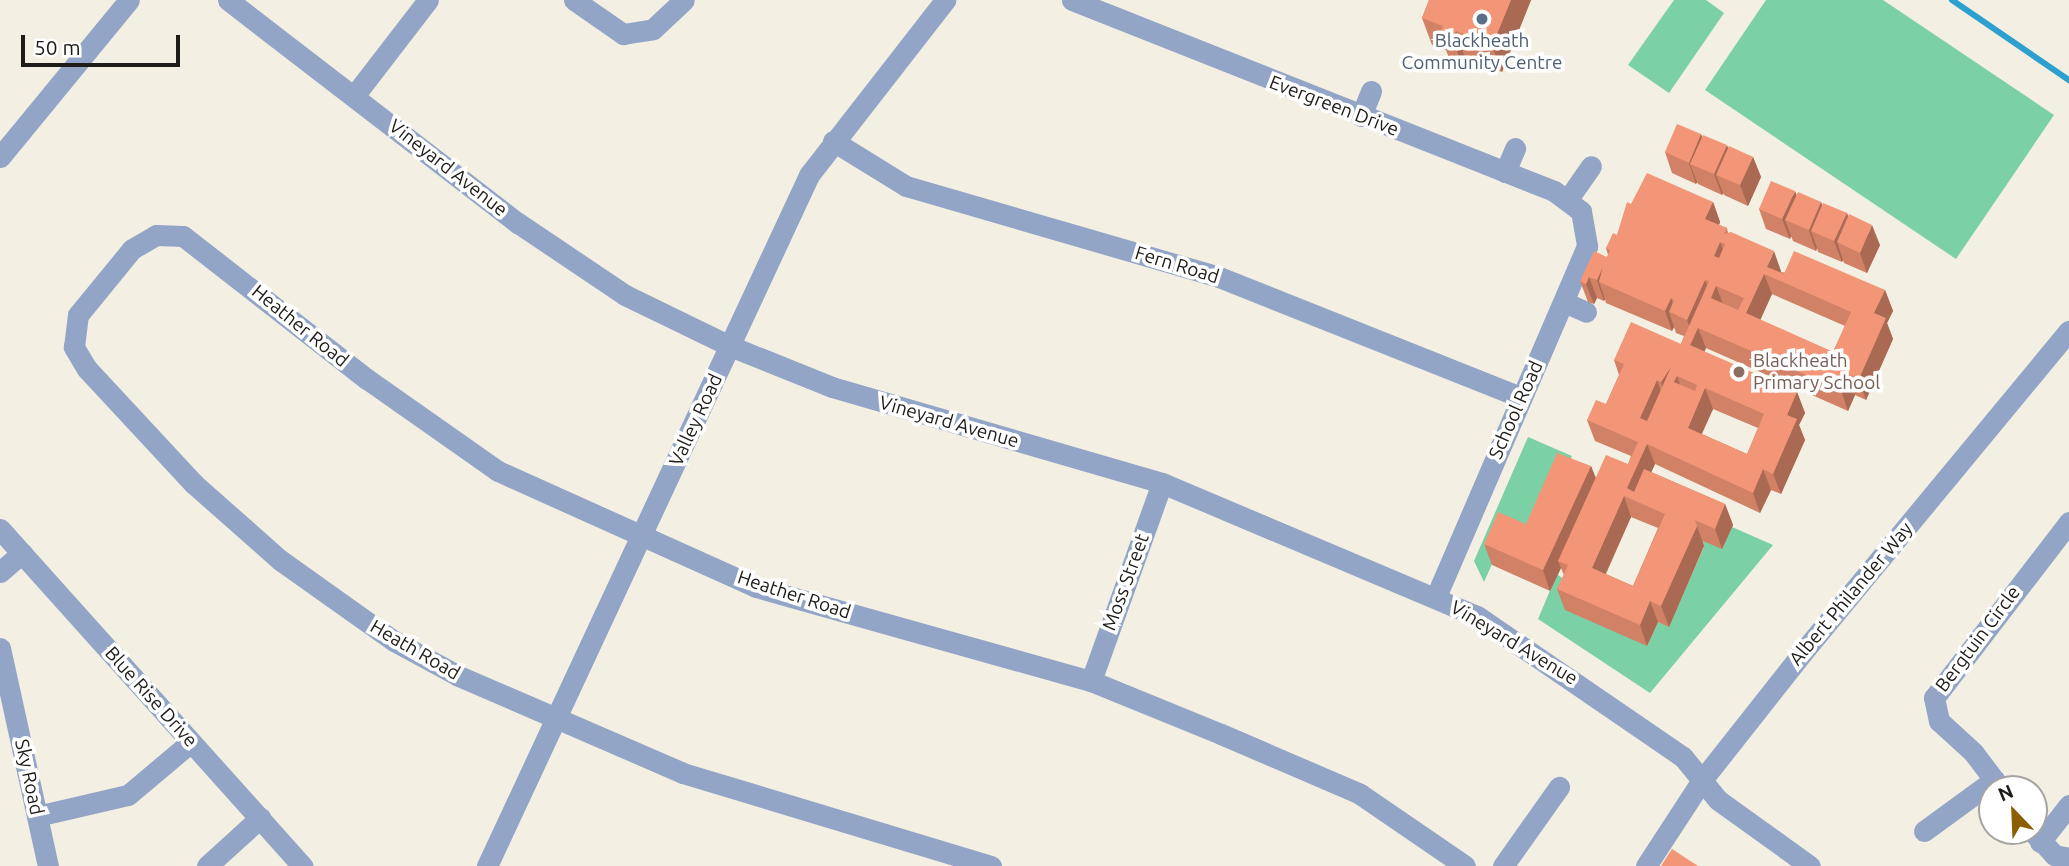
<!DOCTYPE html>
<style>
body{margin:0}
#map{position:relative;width:2069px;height:866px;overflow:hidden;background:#f3efe2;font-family:Ubuntu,sans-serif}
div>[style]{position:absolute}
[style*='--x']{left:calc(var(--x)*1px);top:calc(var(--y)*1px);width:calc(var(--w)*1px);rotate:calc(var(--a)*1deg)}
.green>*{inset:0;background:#7bd1a5}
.stream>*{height:6px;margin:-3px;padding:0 3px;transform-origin:3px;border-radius:3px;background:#2ea0cf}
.minor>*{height:21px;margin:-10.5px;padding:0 10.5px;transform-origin:10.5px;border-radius:10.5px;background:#93a5c7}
.wall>*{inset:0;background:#d08166}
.shaded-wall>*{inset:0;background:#a96953}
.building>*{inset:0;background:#f29677}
.dots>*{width:19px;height:19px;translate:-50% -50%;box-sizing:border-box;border:4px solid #fff;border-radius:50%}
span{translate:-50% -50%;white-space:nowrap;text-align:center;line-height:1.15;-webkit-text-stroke:7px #fff;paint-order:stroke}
.service-label{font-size:19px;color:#4e5e75}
.street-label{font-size:19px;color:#1d1c18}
.education-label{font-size:19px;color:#785e54}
.left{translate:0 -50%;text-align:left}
.north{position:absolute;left:1978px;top:775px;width:70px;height:70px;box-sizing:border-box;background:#fff;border:2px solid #a5a4a3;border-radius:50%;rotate:337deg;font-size:19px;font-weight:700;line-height:28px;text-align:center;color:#1d1c18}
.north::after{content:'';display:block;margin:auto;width:24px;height:32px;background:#8b5e02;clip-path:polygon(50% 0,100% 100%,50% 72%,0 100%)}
.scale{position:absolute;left:21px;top:35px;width:159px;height:32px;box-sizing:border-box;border:4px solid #1d1c18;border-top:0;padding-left:9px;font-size:21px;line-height:24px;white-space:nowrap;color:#1d1c18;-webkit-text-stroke:5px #fff;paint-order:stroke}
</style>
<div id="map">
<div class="green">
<i style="clip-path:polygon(1674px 0,1706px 0,1724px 13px,1669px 93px,1628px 65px)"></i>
<i style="clip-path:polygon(1766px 0,1883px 0,2054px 115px,1956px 259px,1705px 90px)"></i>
<i style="clip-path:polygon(1528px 437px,1572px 456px,1533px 545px,1506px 533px,1484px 582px,1474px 561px)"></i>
<i style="clip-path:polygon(1732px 527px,1773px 545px,1650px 693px,1538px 619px,1557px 574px,1647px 646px,1658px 622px,1669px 626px,1704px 547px,1703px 541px)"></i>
</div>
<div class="stream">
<i style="--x:1952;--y:0;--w:142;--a:34.4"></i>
</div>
<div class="minor">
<i style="--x:228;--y:0;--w:366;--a:37.6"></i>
<i style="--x:518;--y:223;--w:129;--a:33.9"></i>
<i style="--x:625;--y:295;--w:117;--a:25.9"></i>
<i style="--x:730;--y:346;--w:110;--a:21.9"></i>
<i style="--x:832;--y:387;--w:344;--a:16.2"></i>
<i style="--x:1162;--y:483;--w:342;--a:22.9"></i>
<i style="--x:1477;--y:616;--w:250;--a:34.4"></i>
<i style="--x:1683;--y:757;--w:55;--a:50.9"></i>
<i style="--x:1718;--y:800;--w:113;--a:35.7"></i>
<i style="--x:574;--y:0;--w:60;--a:34.8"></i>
<i style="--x:623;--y:34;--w:30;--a:-9"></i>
<i style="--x:653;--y:29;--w:42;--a:-43.1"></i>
<i style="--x:1072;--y:0;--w:518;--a:21.62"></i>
<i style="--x:1554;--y:191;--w:34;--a:37"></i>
<i style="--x:1581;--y:211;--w:36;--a:80"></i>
<i style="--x:1587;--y:246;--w:381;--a:113.3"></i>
<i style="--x:354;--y:96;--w:121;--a:-52.4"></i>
<i style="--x:1361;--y:116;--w:27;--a:-68"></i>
<i style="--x:833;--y:141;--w:86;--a:31.7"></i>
<i style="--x:906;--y:186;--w:326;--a:16.2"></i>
<i style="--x:1219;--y:277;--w:325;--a:21.7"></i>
<i style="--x:0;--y:157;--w:203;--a:-50.6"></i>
<i style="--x:1505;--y:172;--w:26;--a:-67"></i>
<i style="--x:1568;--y:199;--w:40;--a:-55.1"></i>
<i style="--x:1564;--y:302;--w:24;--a:24"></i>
<i style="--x:0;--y:529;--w:453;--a:48.1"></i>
<i style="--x:0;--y:572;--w:29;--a:-41"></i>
<i style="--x:0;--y:648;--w:223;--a:77.6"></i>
<i style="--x:1091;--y:681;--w:210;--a:-70.3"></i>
<i style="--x:2001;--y:789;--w:46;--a:-127.1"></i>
<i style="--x:1973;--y:752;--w:46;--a:-137.6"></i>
<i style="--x:1939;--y:721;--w:24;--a:-102"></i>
<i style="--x:1934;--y:698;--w:222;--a:-52.5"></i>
<i style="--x:37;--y:816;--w:93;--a:-13"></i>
<i style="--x:128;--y:795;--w:82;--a:-40.1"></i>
<i style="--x:1924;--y:831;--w:87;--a:-36.1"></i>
<i style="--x:2032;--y:831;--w:33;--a:47"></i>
<i style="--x:2054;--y:855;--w:15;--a:11"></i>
<i style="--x:2040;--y:842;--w:47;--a:-51.9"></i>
<i style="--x:207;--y:866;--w:72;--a:-42.2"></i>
<i style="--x:487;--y:866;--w:762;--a:-65.01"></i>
<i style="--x:809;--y:175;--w:222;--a:-52.1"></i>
<i style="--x:991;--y:866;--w:322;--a:-163.2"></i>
<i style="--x:683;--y:773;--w:246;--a:-156.6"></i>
<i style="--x:457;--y:675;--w:72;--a:-151.6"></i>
<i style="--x:394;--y:641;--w:140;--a:-144.6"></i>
<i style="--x:280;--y:560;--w:115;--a:-138.5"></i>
<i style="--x:194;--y:484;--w:157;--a:-132.9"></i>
<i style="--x:87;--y:369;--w:26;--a:-121"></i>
<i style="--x:74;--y:347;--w:32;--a:-83"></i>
<i style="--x:78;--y:315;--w:85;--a:-50.7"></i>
<i style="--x:132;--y:249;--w:28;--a:-30"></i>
<i style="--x:156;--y:235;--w:27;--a:2"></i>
<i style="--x:183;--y:236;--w:233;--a:37.9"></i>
<i style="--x:367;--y:379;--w:160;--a:35.1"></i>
<i style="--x:498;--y:471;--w:283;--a:24.2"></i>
<i style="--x:756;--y:587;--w:348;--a:15.7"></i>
<i style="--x:1091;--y:681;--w:140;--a:22.2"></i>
<i style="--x:1221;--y:734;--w:151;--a:23.3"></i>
<i style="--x:1360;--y:794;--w:127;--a:34.4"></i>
<i style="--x:1503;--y:866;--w:97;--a:-54.7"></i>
<i style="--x:1646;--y:866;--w:103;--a:-56.9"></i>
<i style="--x:1702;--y:780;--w:163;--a:-51.7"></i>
<i style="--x:1803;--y:652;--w:417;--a:-50.4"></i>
</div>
<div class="wall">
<i style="clip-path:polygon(1429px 0,1531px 0,1502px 72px,1465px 58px,1462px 66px,1450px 61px,1446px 50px,1432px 45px,1422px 18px)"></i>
<i style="clip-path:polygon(1701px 134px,1702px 137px,1753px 157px,1761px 177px,1748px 206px,1724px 195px,1723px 193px,1722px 195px,1698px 184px,1697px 182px,1696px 184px,1672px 173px,1665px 152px)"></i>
<i style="clip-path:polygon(1796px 195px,1821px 202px,1822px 205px,1847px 213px,1848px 217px,1880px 245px,1867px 273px,1844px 263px,1843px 260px,1842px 262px,1818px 252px,1817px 248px,1816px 251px,1793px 241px,1791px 236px,1790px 239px,1766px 229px,1759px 209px)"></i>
<i style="clip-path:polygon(evenodd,1713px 202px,1720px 222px,1719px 225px,1727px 228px,1728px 233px,1781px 271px,1781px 272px,1885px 290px,1893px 311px,1887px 323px,1893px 339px,1866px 400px,1855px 395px,1848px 411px,1706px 348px,1704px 352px,1797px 392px,1805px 413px,1799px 425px,1805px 440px,1781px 494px,1771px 490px,1760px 513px,1655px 464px,1651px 472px,1725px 504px,1733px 525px,1722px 549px,1703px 541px,1704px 546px,1669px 627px,1658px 622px,1647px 646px,1565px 610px,1557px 589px,1564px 575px,1561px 568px,1550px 591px,1492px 565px,1484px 544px,1526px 524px,1591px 466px,1596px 478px,1628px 464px,1631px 456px,1595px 441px,1587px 420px,1606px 404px,1619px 375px,1614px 360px,1681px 344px,1684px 336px,1676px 333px,1674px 327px,1672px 331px,1606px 303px,1605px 299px,1604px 301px,1597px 298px,1594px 304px,1588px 302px,1580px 281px,1607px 257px,1608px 255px,1606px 248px,1617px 235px,1631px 204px,1713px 202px,1772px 294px,1845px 326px,1833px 352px,1760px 320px,1772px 294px,1713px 202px,1713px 409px,1758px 428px,1747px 454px,1702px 434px,1713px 409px,1713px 202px,1631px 517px,1658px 528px,1633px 586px,1606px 574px,1631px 517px)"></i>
</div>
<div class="shaded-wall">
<i style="clip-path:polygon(1511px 0,1531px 0,1502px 72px,1492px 46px)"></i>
<i style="clip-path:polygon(1456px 31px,1465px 58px,1462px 66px,1453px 39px)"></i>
<i style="clip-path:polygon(1701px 134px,1709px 155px,1690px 164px,1697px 182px,1696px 184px,1689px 163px)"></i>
<i style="clip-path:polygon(1727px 145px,1735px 166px,1716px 175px,1723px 193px,1722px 195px,1714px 174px)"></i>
<i style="clip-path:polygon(1753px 157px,1761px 177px,1748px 206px,1740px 185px)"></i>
<i style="clip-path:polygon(1795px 191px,1803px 211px,1785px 220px,1791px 236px,1790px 239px,1782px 219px)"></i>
<i style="clip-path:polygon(1713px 202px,1720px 222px,1713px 240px,1705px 219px)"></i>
<i style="clip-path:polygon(1821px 202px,1829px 223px,1811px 231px,1817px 248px,1816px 251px,1809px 230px)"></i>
<i style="clip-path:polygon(1847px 213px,1854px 234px,1837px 242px,1843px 260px,1842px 262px,1834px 241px)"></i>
<i style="clip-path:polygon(1872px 225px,1880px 245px,1867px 273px,1860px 253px)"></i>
<i style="clip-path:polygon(1720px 242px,1728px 263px,1714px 256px)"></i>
<i style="clip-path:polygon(1774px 251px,1781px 271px,1778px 280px,1767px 267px)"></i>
<i style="clip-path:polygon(1603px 267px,1599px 282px,1605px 299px,1604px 301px,1597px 280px)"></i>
<i style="clip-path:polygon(1764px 274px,1772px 294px,1754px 334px,1746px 313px)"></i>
<i style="clip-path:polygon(1589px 277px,1597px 298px,1594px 304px,1586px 284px)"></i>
<i style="clip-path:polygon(1705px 280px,1711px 297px,1716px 286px,1724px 306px,1698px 328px,1706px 348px,1698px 366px,1690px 345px,1694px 338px,1687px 320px)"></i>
<i style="clip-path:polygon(1885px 290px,1893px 311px,1887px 323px,1893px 339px,1866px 400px,1859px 379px,1874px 313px)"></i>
<i style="clip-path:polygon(1671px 298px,1677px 316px,1669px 312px,1674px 327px,1672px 331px,1665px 311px)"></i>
<i style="clip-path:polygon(1671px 367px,1677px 376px,1684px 397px,1668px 402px,1661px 382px)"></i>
<i style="clip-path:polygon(1848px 374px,1855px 395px,1848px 411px,1841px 390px)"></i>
<i style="clip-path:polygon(1657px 380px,1664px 400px,1647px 439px,1640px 418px)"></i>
<i style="clip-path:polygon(1705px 388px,1713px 409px,1695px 448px,1688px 428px)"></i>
<i style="clip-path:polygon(1797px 392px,1805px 413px,1799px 425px,1805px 440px,1781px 494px,1773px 474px,1787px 415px)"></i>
<i style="clip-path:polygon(1647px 444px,1655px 464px,1638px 502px,1627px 488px)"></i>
<i style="clip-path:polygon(1591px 466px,1599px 487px,1558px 561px,1561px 568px,1550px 591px,1543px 570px)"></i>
<i style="clip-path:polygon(1763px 469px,1771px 490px,1760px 513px,1753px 493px)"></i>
<i style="clip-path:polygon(1624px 496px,1631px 517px,1599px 588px,1592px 568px)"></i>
<i style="clip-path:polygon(1725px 504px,1733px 525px,1722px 549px,1715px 529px)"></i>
<i style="clip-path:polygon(1697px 526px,1704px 546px,1669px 627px,1661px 606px)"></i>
<i style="clip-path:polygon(1650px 601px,1658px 622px,1647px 646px,1640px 625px)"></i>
</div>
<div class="building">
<i style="clip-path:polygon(1429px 0,1511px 0,1492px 46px,1456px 31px,1453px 39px,1440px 34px,1443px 26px,1422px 18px)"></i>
<i style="clip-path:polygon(1677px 124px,1701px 134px,1689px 163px,1665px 152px)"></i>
<i style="clip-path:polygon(1703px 135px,1727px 145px,1714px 174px,1690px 164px)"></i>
<i style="clip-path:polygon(1729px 146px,1753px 157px,1740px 185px,1716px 175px)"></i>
<i style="clip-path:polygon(evenodd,1647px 173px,1713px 202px,1705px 219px,1727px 228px,1724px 234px,1731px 232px,1774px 251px,1767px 267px,1784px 274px,1794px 251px,1885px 290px,1874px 313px,1886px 318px,1859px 379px,1848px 374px,1841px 390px,1698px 328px,1690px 345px,1797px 392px,1787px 415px,1797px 419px,1773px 474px,1763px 469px,1753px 493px,1647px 444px,1627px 488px,1634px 492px,1644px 469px,1725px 504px,1715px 529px,1695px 520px,1697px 526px,1661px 606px,1650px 601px,1640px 625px,1557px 589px,1568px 565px,1558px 561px,1606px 455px,1628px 464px,1638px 442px,1587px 420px,1596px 400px,1606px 404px,1624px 364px,1614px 360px,1631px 322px,1681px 344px,1709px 281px,1705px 280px,1687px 320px,1669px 312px,1674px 300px,1671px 298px,1665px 311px,1599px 282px,1603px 267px,1597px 280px,1589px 277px,1586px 284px,1580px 281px,1594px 251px,1607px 257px,1610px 250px,1606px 248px,1613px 233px,1617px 235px,1627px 202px,1631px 204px,1647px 173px,1720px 242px,1725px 244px,1719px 258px,1714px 256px,1720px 242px,1647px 173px,1764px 274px,1851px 312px,1833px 352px,1746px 313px,1764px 274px,1647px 173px,1716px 286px,1744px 298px,1738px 310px,1711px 298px,1716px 286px,1647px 173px,1671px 367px,1647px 421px,1640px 418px,1657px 380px,1661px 382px,1671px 367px,1647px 173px,1677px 376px,1697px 385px,1695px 391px,1674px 382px,1677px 376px,1647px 173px,1705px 388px,1764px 414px,1747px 454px,1688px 428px,1705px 388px,1647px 173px,1624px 496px,1665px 514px,1633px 586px,1592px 568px,1624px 496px)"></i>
<i style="clip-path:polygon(1771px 181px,1795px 191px,1782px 219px,1759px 209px)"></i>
<i style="clip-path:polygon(1798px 192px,1821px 202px,1809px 230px,1785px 220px)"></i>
<i style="clip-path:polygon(1823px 203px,1847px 213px,1834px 241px,1811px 231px)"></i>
<i style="clip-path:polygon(1849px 214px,1872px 225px,1860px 253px,1837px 242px)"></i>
<i style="clip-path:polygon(1557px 453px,1591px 466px,1543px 570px,1484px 544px,1498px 512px,1526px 524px)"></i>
<i style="clip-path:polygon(1672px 849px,1698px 866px,1661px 866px)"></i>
</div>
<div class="dots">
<i style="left:1482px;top:19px;background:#5c6f8a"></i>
<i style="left:1739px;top:372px;background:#8d6e63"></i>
</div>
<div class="service-label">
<span style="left:1482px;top:52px">Blackheath<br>Community Centre</span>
</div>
<div class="street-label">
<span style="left:1334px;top:106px;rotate:21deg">Evergreen Drive</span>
<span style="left:448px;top:168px;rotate:38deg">Vineyard Avenue</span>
<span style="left:1177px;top:265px;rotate:17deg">Fern Road</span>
<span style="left:300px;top:326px;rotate:39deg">Heather Road</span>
<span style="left:1516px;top:410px;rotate:-66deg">School Road</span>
<span style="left:696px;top:420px;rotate:-65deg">Valley Road</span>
<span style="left:949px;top:422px;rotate:16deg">Vineyard Avenue</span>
<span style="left:1126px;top:582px;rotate:-70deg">Moss Street</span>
<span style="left:1851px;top:594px;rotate:-50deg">Albert Philander Way</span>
<span style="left:794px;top:595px;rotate:18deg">Heather Road</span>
<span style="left:1978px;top:639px;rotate:-53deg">Bergtuin Circle</span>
<span style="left:1514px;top:643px;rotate:31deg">Vineyard Avenue</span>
<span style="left:415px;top:650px;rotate:30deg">Heath Road</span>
<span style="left:151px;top:697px;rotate:48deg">Blue Rise Drive</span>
<span style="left:29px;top:777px;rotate:78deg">Sky Road</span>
</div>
<div class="education-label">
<span class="left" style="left:1753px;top:372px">Blackheath<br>Primary School</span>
</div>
<div class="north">N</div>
<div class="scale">50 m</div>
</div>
